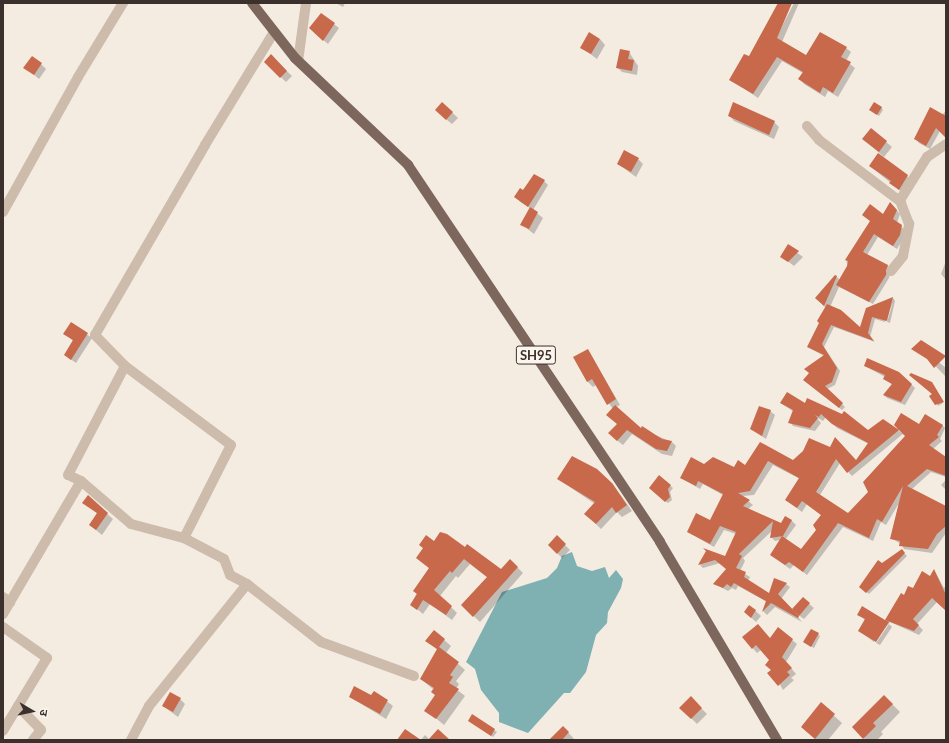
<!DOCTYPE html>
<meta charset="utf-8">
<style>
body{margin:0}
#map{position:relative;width:949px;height:743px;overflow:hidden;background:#f4ebe1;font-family:Lato,"Noto Sans Devanagari",sans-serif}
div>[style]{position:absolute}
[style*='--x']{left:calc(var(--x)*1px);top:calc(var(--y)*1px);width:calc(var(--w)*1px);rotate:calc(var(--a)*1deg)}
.water>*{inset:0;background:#7fb0b2}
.shadow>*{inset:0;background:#0003}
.building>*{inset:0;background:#c8694b}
.street>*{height:10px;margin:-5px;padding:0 5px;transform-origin:5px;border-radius:5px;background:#cdbbac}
.primary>*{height:10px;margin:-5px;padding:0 5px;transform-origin:5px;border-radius:5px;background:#7d675c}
span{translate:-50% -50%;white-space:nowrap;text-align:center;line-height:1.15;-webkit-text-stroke:3px #fbf5ee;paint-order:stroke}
.shield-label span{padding:1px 3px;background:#fbf5ee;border:1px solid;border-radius:3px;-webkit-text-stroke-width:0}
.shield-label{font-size:13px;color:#3b302b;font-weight:700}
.frame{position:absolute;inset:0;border:4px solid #3b302b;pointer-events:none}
.north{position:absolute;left:12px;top:691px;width:40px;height:40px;-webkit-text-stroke:3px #fbf5ee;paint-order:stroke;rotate:99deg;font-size:11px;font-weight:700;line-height:16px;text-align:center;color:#3b302b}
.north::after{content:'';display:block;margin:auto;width:14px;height:18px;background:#3b302b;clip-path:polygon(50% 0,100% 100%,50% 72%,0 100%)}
</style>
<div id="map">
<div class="water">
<i style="clip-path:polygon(572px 552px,577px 566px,592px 571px,605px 567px,609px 578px,616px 570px,623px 579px,621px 588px,608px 612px,607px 623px,596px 635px,586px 672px,570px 693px,564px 693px,528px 733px,499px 722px,499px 713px,481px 690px,475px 669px,466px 662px,502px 592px,547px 578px,557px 568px,562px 556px)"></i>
</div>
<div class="shadow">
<i style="clip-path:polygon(336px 3px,345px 3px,343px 7px)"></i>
<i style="clip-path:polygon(778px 3px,792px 3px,774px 42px,794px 3px,799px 3px,782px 42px,807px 56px,846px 48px,851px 52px,846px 61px,855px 68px,838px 97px,828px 91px,825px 97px,804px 84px,800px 79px,803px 73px,782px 61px,758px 98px,730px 79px,749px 58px)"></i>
<i style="clip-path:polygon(321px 14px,339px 28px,328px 44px,315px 33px)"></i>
<i style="clip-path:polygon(600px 39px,605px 45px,597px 59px,582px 48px)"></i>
<i style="clip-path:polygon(629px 52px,638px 66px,637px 75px,622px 72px,617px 67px)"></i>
<i style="clip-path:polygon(271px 56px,292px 76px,286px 82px,265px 62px)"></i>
<i style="clip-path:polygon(41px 64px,46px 69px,39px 79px,25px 67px)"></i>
<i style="clip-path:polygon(442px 103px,458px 118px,452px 124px,441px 115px)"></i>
<i style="clip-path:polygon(881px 107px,883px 110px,879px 116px,870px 110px)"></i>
<i style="clip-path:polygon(946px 111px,946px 136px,940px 131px,930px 149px,919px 143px,916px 139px)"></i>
<i style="clip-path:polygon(729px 115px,774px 122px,779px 127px,774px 139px,734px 121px)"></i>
<i style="clip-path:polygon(871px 129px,892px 147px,884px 157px,863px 139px)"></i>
<i style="clip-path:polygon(638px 159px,643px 164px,636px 177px,618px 164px)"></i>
<i style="clip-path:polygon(870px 166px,907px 176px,911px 179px,903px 193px)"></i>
<i style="clip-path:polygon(544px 181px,548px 185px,533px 210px,543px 218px,534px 234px,521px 224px,530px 208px,519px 201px,524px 192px)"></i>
<i style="clip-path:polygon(893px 206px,900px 214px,897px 223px,905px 230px,903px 239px,897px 249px,878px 237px,867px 255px,891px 269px,889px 278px,873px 304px,839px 287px,830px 307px,860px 329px,867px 309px,893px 298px,895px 301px,890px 323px,887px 322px,893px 302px,885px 322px,875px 319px,870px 337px,875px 342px,834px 327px,824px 347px,840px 371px,835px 385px,827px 389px,845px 407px,842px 410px,808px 383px,824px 356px,808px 347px,826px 308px,816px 298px,836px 276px,840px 280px,848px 266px,846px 260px)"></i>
<i style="clip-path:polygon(788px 246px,803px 257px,794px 266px,782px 257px)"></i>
<i style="clip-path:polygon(946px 261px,946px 280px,941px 274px)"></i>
<i style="clip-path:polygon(71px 323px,92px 338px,76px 363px,65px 355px,73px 341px,65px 333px)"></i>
<i style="clip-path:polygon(588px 350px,620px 405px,616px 407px,641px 429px,672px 442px,676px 446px,672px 456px,662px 454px,632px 434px,623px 445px,614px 438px,618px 424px,613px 409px,596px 385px,593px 387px,588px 382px,575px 358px)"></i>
<i style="clip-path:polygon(925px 351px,946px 368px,946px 377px,923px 353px)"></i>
<i style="clip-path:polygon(865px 366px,898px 372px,915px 388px,905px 405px,887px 398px,884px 395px,892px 384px,884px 379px,885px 377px)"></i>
<i style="clip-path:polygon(934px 386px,943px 403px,938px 406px,933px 394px)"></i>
<i style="clip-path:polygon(evenodd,781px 403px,806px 404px,868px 432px,883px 420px,902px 433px,920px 425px,941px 424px,945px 428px,940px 439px,942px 441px,933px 449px,946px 457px,946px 477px,931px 472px,912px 489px,946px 507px,946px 533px,932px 553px,904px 549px,901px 544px,891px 538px,899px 503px,886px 525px,881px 522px,873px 541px,843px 527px,807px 575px,794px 565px,790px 569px,771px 555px,780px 540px,775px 541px,771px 537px,773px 530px,743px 558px,745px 561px,740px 571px,750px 577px,748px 581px,769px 594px,786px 584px,790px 587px,781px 599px,792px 611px,803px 599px,814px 608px,804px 619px,793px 611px,802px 622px,775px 607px,767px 615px,763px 611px,767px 602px,738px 586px,736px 590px,732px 588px,728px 591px,715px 584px,727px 569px,720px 563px,703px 568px,700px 565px,707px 551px,725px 558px,736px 534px,724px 530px,714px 547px,688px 532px,711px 522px,723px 495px,703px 484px,700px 489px,681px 478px,704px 465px,734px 469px,746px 466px,761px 444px,793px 462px,803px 452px,856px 461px,869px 444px,837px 428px,826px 417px,823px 421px,816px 417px,821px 423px,815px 431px,793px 426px,790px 422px,794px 412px,781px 403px,904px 433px,906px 436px,869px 493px,848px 514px,820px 495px,840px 463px,852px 476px,904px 433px,781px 403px,773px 465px,800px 479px,786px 500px,802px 512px,807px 504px,821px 515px,817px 530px,801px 550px,785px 540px,796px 525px,792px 521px,785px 517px,781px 524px,748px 509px,753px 505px,742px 496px,754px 495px,773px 465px)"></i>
<i style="clip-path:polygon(770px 411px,775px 415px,766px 439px,751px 429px)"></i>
<i style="clip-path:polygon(659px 477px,673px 488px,670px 492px,672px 500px,668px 503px,650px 488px)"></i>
<i style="clip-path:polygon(558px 479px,612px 483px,632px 511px,622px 517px,617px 512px,601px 529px,586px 514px,595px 504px)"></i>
<i style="clip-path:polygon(946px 480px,946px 490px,941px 485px)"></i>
<i style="clip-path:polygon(88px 497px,113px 519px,102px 535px,90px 525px,98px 514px,84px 503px)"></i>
<i style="clip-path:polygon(557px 537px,570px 550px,562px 558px,549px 545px)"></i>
<i style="clip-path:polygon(435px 542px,465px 549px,501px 570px,517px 567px,523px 573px,480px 622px,462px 605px,488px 578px,470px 564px,458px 578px,456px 576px,440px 596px,457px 613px,452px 620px,430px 604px,423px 614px,411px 604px,430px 569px,417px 558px,424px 549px,420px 545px)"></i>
<i style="clip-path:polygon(902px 551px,907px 556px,869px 594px,863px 589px,882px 564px)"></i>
<i style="clip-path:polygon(934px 570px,944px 588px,946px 586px,946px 610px,937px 602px,917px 624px,923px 630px,919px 635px,890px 622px,874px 642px,859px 631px,865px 620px,859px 614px,886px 621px,902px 595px,904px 596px,914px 590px,931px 577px)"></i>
<i style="clip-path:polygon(750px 606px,761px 616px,756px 622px,745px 612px)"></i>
<i style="clip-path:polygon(889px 624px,892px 627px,880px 645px,876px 643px)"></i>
<i style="clip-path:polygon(779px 629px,797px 644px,786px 662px,796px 674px,791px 678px,794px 680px,783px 690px,772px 670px,771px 660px,761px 650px,757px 653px,743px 637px,771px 639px)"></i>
<i style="clip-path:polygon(434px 631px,451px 646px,446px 653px,465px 670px,456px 681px,459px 684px,456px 689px,465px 696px,444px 725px,426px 710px,436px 695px,434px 690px,421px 679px,438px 650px,426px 641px)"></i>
<i style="clip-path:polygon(818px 634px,820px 636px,814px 648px,807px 644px)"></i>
<i style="clip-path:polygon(375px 692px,393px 706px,386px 719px,350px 697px,372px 697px)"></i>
<i style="clip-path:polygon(884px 696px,900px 712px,881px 732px,883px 734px,877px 740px,866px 740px,853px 727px)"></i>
<i style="clip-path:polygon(691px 698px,707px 714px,697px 724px,681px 708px)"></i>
<i style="clip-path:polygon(180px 699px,185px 704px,178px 717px,163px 706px)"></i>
<i style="clip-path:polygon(821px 704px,842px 723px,828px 740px,816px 740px,802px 727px)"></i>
<i style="clip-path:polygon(469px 721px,494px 730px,497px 732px,493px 737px)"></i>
<i style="clip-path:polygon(563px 727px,575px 740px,549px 740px)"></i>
<i style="clip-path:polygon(425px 735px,430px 740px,421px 740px)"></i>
</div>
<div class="building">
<i style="clip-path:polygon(778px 3px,792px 3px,777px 38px,806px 55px,820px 32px,847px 47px,841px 57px,851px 62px,833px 93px,823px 87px,820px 93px,798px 79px,803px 72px,777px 57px,753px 94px,729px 80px,744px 54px,749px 56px)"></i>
<i style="clip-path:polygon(321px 13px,335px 23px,323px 41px,309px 28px)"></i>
<i style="clip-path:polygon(589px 32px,600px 39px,591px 54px,580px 48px)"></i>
<i style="clip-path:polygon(620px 49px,630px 51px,628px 59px,634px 60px,632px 71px,616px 68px)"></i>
<i style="clip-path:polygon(271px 54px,287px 71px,280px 78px,264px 62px)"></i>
<i style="clip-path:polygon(32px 56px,42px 63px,34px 75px,23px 68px)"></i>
<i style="clip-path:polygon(442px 102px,453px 112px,446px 120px,435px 110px)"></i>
<i style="clip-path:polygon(733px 102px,775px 121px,769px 135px,728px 116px)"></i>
<i style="clip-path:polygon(874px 102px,882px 107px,877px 115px,869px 110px)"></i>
<i style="clip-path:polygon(930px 107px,946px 116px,946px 138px,936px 128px,926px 146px,914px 139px)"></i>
<i style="clip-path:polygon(871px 128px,887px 141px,879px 152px,862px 139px)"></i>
<i style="clip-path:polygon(624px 150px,639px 158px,631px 172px,617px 164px)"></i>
<i style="clip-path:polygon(878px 153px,908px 175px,899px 190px,889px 183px,891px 181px,869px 166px)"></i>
<i style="clip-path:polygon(534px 174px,545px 180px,528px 207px,514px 197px,520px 188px,523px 190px)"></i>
<i style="clip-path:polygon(890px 202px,897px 210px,893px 219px,902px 225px,900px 235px,893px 246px,874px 234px,863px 252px,888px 265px,886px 275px,869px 302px,836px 285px,847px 266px,848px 261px,845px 260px,870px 221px,862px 215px,870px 204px,883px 214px)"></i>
<i style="clip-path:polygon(530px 207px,538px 212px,529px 229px,520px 225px)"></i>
<i style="clip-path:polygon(788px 244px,799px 251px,788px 262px,780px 257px)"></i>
<i style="clip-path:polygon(835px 275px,837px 276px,824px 306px,815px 298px)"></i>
<i style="clip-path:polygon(893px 297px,887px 321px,872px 317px,868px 333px,874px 341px,831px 325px,822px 344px,837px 368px,832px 382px,825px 386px,843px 403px,839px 408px,803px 380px,809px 373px,804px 369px,824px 355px,807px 347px,819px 323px,817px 321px,827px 304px,841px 310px,860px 327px,866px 308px)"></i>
<i style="clip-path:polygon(71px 322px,88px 333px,71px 360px,64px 355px,73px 340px,63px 334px)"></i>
<i style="clip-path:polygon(921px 340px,946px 356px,934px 368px,927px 359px,911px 349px)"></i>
<i style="clip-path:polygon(588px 349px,616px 399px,607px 405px,592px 379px,587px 382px,573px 357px)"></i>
<i style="clip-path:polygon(867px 358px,899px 372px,912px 384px,901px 402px,883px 395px,892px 384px,883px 379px,885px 375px,864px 366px)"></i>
<i style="clip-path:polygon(911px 373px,932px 382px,944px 402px,935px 405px,929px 396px,932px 394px,909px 375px)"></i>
<i style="clip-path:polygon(evenodd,787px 392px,805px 403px,807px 398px,842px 414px,844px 411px,868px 430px,883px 419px,899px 430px,894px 425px,901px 413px,919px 424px,925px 414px,943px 425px,937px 435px,939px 437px,929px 445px,946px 457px,946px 476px,927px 469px,907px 486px,946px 506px,946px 526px,937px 534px,928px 549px,899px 546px,900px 541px,890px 539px,903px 486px,882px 522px,877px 519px,869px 538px,838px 523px,803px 572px,789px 562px,785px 565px,770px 555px,782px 536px,801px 549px,816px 530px,813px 525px,821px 515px,802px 501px,797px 508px,785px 500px,799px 478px,768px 461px,750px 491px,738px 493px,750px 500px,743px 506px,781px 523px,785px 516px,792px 520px,783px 536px,770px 538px,773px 521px,739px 554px,742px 556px,736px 568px,746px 572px,744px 577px,769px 593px,774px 578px,787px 583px,778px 594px,799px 616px,798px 618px,771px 603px,762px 612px,766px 601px,734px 583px,731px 587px,727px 584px,723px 588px,713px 584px,726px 569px,715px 560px,698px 565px,706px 551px,703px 548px,725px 556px,736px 532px,720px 526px,710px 544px,687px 532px,696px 513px,710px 520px,723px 494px,698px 481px,696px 486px,680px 478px,691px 457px,704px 464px,713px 457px,734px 467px,738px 460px,745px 465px,760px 442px,793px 460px,803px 451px,809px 438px,830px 447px,835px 437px,856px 460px,868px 443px,832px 424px,821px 414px,819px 417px,815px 415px,818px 418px,810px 428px,788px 423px,793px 410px,780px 403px,787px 392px,899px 430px,905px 436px,863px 482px,868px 492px,848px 513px,816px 492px,836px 459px,847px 473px,899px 430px)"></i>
<i style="clip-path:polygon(615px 405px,641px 428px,642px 426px,662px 439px,672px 441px,667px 451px,656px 449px,627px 430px,617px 441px,608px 433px,617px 424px,606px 415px)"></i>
<i style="clip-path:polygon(759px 406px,771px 410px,762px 436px,750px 429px)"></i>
<i style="clip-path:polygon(572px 456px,597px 469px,612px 483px,627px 505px,616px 513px,612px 507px,596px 524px,584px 514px,595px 502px,557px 479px)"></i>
<i style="clip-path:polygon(659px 475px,671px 485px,668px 489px,670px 497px,665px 502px,649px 488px)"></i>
<i style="clip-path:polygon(88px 495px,108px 513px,96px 530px,89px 525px,97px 513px,82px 503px)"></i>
<i style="clip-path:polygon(440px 532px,447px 534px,465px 547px,467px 544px,501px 569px,510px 559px,518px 567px,473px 617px,461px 605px,487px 577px,464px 559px,452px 573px,450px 571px,434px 590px,452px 606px,446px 615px,423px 600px,417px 610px,410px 605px,417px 594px,413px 591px,429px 568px,416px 558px,423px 548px,419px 545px,426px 535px,434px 541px)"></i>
<i style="clip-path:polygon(557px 535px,566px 544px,557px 554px,548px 545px)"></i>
<i style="clip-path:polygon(902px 549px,905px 553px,866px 593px,859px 587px,878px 560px,882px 563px)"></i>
<i style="clip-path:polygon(934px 569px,946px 595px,946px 611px,932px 598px,913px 619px,919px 625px,914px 631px,885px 620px,889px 622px,876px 642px,858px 631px,865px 619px,857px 615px,862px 606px,885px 620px,901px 593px,904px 595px,908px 586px,913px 588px,922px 571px,930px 576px)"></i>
<i style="clip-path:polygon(803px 597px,810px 603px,799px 616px,792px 609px)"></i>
<i style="clip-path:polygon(749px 605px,756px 610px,751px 618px,744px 612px)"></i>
<i style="clip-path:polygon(758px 624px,770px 638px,778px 627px,793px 639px,782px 657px,792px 668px,787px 672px,790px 675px,778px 686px,767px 673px,771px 670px,765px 665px,769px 660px,756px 645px,752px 649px,742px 637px)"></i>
<i style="clip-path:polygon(811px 629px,819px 633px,811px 647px,803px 642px)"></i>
<i style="clip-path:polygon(434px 630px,445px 639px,439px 647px,459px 662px,450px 675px,453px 677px,449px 683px,459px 689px,436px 719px,424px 711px,435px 695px,431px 692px,434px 688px,420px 679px,437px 649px,425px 641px)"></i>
<i style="clip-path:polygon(354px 686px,371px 695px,374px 691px,388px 700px,380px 714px,349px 697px)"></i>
<i style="clip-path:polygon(170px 692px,181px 698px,173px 712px,162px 706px)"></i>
<i style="clip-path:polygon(884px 695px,893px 704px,873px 723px,876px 726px,863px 739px,852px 727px)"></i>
<i style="clip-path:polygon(691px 696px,702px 708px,691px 719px,679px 708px)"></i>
<i style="clip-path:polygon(821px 702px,835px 714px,815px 739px,801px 727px)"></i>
<i style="clip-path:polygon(472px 714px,495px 729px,491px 736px,468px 721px)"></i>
<i style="clip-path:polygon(563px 726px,569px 732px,562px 740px,549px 740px)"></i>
<i style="clip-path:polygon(405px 729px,421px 740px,397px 740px)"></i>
<i style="clip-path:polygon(438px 729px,450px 740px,428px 740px)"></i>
</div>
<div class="street">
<i style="--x:298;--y:61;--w:59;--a:-82.1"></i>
<i style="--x:807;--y:126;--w:18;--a:49"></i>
<i style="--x:819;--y:140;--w:103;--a:37.1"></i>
<i style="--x:3;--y:212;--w:154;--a:-60.9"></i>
<i style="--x:78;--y:77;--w:87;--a:-58.7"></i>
<i style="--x:891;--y:271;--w:19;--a:-51"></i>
<i style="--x:903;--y:256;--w:33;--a:-79"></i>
<i style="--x:909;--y:224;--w:26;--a:-111"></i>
<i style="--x:900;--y:200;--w:51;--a:-57.9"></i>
<i style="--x:927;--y:157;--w:23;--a:-34"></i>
<i style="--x:125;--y:366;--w:132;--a:36.7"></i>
<i style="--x:231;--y:445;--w:104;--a:116.8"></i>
<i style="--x:81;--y:481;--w:66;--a:40.7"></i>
<i style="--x:131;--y:524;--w:55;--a:14.8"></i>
<i style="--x:184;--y:538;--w:45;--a:27.7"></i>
<i style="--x:224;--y:559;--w:17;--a:69"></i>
<i style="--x:230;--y:575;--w:19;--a:28"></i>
<i style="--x:3;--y:597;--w:9;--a:36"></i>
<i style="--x:10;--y:602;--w:14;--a:120"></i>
<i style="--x:10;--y:602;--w:140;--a:-59.6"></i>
<i style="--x:81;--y:481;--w:14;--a:-155"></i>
<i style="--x:68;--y:475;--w:123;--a:-62.4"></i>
<i style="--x:125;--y:366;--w:43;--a:-134.1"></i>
<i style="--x:95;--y:335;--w:220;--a:-59.9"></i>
<i style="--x:205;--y:145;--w:132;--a:-58.6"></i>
<i style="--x:3;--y:627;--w:54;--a:35.2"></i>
<i style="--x:47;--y:658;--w:85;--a:121.1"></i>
<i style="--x:18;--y:706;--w:33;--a:46"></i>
<i style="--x:41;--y:730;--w:13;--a:129"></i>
<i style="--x:131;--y:740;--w:38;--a:-62"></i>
<i style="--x:149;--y:706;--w:156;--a:-51.2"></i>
<i style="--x:247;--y:584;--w:94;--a:38.1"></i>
<i style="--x:321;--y:642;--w:99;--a:20.1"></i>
</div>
<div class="primary">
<i style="--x:252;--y:3;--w:70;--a:52"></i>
<i style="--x:295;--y:58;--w:156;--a:43.4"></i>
<i style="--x:408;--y:165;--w:453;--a:56.2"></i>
<i style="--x:660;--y:542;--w:230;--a:59.4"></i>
</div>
<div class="shield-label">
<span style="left:536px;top:355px">SH95</span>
</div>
<div class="frame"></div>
<div class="north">उ</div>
</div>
